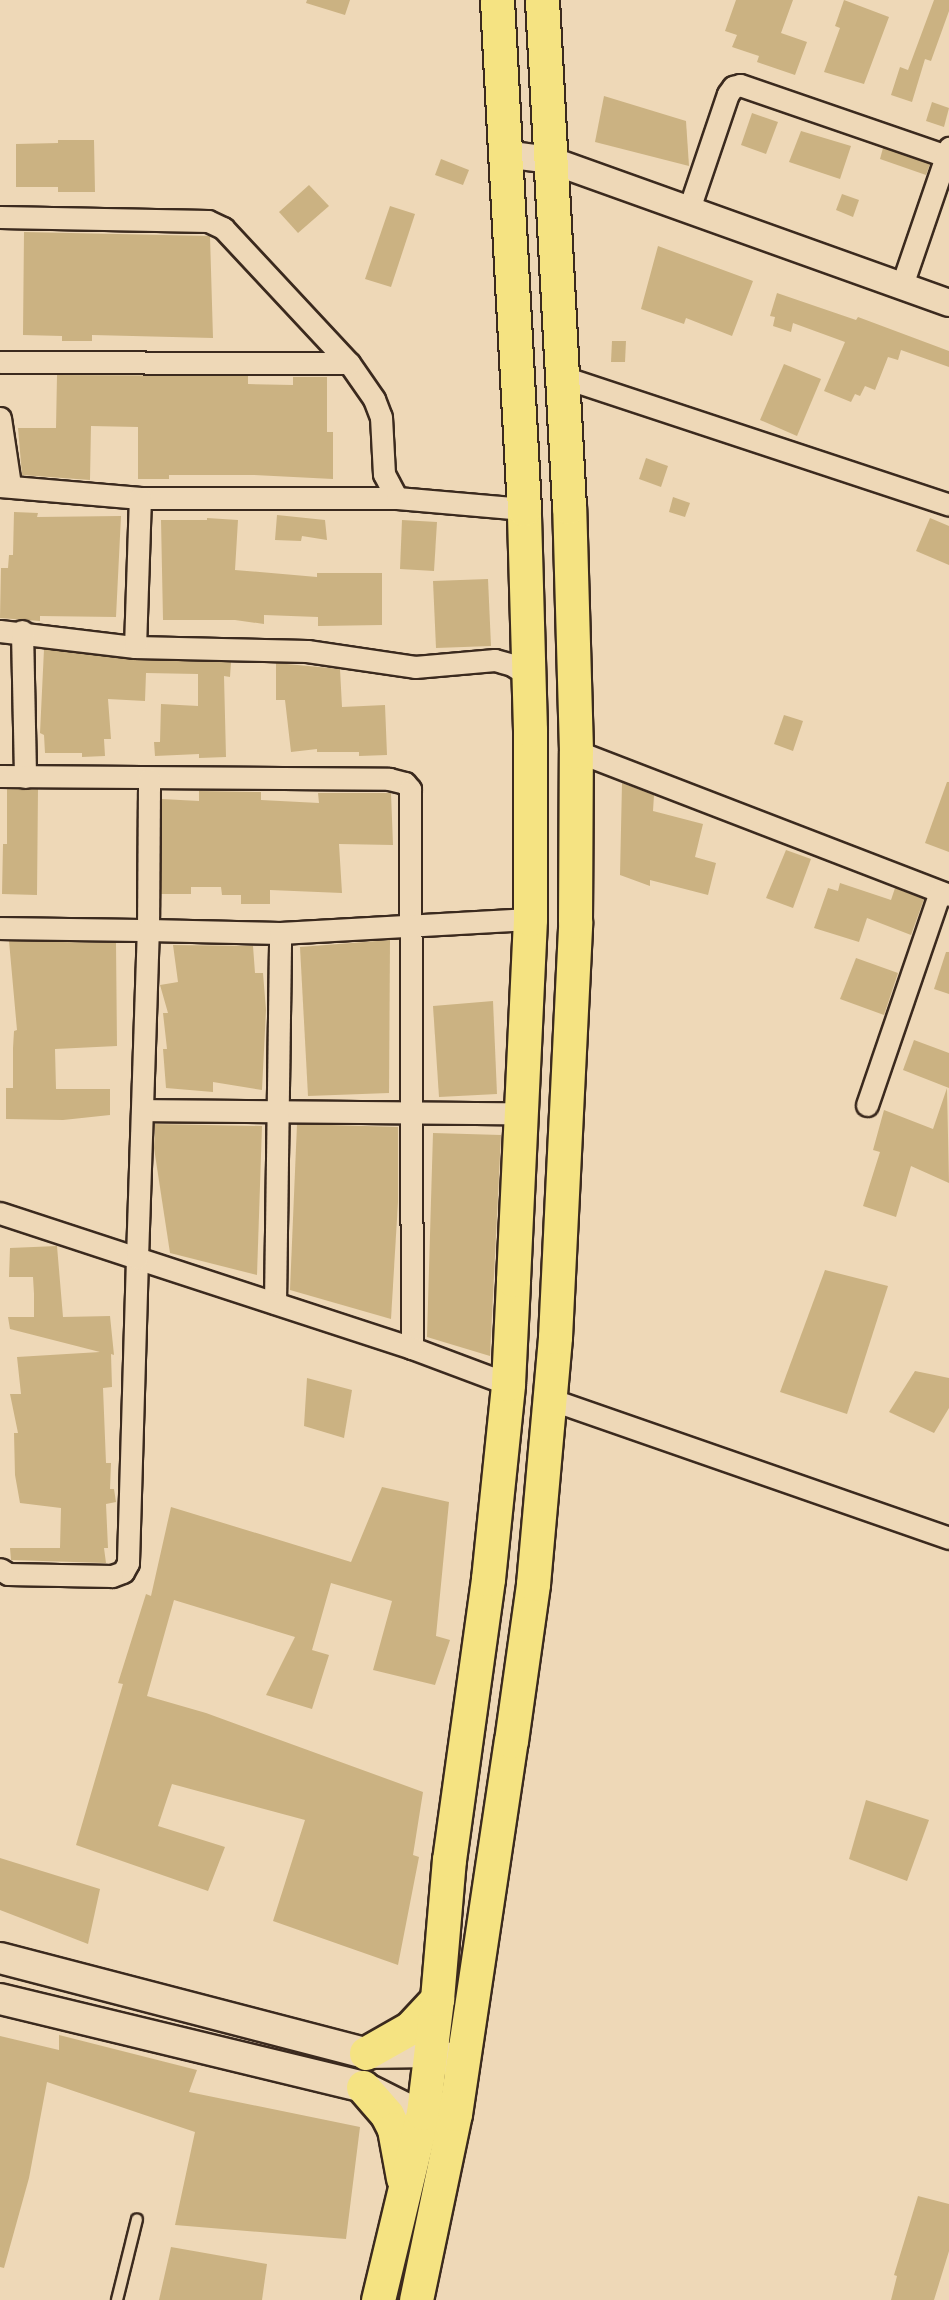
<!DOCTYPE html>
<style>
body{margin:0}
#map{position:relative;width:949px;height:2300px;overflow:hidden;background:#eed8b7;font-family:"Patrick Hand",sans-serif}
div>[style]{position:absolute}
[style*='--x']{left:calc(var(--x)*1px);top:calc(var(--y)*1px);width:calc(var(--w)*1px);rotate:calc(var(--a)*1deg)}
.building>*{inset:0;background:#cbb282}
.roads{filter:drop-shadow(2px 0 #3b2a1e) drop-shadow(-2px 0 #3b2a1e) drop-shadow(0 2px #3b2a1e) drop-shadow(0 -2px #3b2a1e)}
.service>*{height:10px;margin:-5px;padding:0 5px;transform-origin:5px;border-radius:5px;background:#eed8b7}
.minor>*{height:21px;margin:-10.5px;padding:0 10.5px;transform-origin:10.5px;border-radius:10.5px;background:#eed8b7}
.tertiary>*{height:26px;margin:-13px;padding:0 13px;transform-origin:13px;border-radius:13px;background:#eed8b7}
.secondary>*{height:30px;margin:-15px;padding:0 15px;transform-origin:15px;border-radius:15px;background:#eed8b7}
.primary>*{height:33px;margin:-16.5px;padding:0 16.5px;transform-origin:16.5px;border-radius:16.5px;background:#f5e382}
span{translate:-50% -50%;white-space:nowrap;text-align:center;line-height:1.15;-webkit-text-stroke:5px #eed8b7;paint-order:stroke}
</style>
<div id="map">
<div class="building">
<i style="clip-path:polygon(307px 0,350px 0,345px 15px,306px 3px)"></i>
<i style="clip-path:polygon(736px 0,793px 0,781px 33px,807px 42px,795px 75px,757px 62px,759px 56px,732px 47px,737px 35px,725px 31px)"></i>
<i style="clip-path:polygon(844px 0,889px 17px,864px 84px,824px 72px,840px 28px,835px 26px)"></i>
<i style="clip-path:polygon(934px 0,949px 0,949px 11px,931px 61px,925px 59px,912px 102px,891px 95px,900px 67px,908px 70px)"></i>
<i style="clip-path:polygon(604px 96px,686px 121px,689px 166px,595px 142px)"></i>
<i style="clip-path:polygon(932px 102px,949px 108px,944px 127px,926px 121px)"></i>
<i style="clip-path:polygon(752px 113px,778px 122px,766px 154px,741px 145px)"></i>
<i style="clip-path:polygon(801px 131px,851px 146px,840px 179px,789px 162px)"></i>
<i style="clip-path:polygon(58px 140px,94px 140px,95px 192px,58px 192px,58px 187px,16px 187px,16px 144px,58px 143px)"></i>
<i style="clip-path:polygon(883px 148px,930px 164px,926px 175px,880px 159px)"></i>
<i style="clip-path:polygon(441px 159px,469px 170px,463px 185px,435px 175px)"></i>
<i style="clip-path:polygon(309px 185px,329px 206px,298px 233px,279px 212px)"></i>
<i style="clip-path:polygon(842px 194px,859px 200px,853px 217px,836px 210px)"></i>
<i style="clip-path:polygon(390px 206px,415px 214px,391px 287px,365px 279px)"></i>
<i style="clip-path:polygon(24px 232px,210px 236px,213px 338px,92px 335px,92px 341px,62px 341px,62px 336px,23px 335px)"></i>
<i style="clip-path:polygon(658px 246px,753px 281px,732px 336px,686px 318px,684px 324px,641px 309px)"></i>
<i style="clip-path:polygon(777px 293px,856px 320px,858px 317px,949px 351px,949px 367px,901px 350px,898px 360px,888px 357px,875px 390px,865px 386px,860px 396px,855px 394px,851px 402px,824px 391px,845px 342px,793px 323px,791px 332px,773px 326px,775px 317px,770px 316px)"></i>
<i style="clip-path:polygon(612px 341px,626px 341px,625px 362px,611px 362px)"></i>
<i style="clip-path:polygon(784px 364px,821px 379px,797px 436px,760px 420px)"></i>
<i style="clip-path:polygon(57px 375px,248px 376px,248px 384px,293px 385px,293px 377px,327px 377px,327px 432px,333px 432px,333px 479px,254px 475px,169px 475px,169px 479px,138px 479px,138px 427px,91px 426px,90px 480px,22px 475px,18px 428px,56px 428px)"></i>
<i style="clip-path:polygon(646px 458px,668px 466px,661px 487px,639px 479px)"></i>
<i style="clip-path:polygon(673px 497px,690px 503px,685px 517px,669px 512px)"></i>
<i style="clip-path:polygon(14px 512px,38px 513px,37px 517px,121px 516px,116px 617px,40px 616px,40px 621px,0 618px,1px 568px,8px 568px,9px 555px,13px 555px)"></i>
<i style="clip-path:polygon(277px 515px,325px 520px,327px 540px,302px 536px,301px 541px,275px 540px)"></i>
<i style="clip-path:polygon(207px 518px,238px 520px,235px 570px,317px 577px,317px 573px,382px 573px,382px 625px,318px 626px,318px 617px,264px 615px,264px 624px,235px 620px,163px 620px,161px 520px,207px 520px)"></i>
<i style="clip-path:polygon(930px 518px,949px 526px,949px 565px,916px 551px)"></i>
<i style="clip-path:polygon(402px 520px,437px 522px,434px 571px,400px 569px)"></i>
<i style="clip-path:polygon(488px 579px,491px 646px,436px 648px,433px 581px)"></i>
<i style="clip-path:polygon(44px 649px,135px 660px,231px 662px,230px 677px,224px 676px,226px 757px,199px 758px,199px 754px,155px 756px,154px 742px,160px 742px,161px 704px,198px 706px,198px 674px,146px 673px,145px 701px,108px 699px,111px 739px,104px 739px,105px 756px,82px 757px,82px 753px,45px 753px,44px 735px,40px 733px)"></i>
<i style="clip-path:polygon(276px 663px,340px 669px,342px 707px,385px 705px,387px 755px,359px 756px,359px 752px,317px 752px,317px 749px,291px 752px,285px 700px,276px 700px)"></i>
<i style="clip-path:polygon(784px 715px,803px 721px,793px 751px,774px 744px)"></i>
<i style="clip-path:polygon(947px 782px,949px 782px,949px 852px,925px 843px)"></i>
<i style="clip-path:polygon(622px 783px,654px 795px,653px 811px,703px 824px,695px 857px,716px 863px,708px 895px,650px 880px,650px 886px,620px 875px)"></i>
<i style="clip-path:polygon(7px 789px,38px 789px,37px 895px,2px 894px,3px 844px,7px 844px)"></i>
<i style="clip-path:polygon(199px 791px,261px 792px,261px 800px,319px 803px,318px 793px,391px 793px,393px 845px,339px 844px,342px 893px,270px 890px,270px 904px,241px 904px,241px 895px,222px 895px,221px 887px,191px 887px,191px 894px,161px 894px,162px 799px,199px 801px)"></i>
<i style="clip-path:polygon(786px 850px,811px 859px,793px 908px,766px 898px)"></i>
<i style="clip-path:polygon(840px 883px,891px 900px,895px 888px,924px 899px,911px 935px,867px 918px,859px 942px,814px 928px,828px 888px,838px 891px)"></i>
<i style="clip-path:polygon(390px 940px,389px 1093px,308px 1096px,300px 947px)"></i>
<i style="clip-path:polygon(9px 941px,116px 943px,117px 1046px,55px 1049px,56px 1089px,110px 1089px,110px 1115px,63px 1120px,6px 1119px,6px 1088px,13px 1088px,13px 1048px,14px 1031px,17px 1030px)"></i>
<i style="clip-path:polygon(173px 945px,253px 946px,255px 973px,263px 973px,266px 1010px,262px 1090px,213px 1082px,213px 1092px,166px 1088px,163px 1049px,167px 1049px,163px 1013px,168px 1013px,160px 985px,178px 982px)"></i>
<i style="clip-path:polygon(946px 952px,949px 952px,949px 994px,934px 989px)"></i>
<i style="clip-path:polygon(856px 958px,898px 973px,884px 1015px,840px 999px)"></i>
<i style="clip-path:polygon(493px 1001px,497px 1094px,439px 1097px,433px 1006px)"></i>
<i style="clip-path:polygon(914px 1040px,949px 1053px,949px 1088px,903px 1070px)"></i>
<i style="clip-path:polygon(947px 1088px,949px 1183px,911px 1166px,896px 1217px,863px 1206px,880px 1152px,873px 1150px,884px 1110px,933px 1129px)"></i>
<i style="clip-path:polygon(155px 1124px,262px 1126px,257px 1275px,170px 1253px,154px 1148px)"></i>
<i style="clip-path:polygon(297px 1124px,398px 1127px,398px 1202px,391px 1319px,290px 1290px)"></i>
<i style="clip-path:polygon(433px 1133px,501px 1135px,490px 1356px,427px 1337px)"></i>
<i style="clip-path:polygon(57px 1246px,63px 1317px,110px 1316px,114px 1355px,111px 1354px,112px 1387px,103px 1388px,106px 1463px,111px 1463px,110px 1489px,114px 1489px,116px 1502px,106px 1504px,108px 1548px,104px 1548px,106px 1563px,11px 1560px,10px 1548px,60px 1548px,61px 1508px,20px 1503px,15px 1475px,14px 1433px,18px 1433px,10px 1394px,21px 1394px,17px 1357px,100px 1352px,10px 1329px,8px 1317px,34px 1317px,34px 1294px,33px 1277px,9px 1277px,10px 1248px)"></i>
<i style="clip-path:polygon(825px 1270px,888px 1286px,847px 1414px,780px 1392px)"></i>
<i style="clip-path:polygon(915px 1371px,949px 1378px,949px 1408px,934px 1433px,889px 1412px)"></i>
<i style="clip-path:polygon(307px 1378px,352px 1390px,344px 1438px,304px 1426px)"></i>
<i style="clip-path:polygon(382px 1487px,449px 1502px,436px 1636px,450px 1640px,435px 1685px,373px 1670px,392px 1601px,331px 1583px,312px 1650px,329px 1655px,312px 1709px,266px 1695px,295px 1637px,174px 1600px,147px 1696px,206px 1713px,423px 1792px,413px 1855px,419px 1857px,398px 1965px,273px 1921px,305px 1820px,172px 1784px,158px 1826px,225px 1847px,208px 1891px,76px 1845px,123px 1684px,118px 1683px,146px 1594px,151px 1596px,171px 1507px,351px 1562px)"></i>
<i style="clip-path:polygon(866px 1800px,929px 1820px,907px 1881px,849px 1859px)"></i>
<i style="clip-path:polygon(0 1858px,100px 1889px,88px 1944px,0 1910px)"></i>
<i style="clip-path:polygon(59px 2035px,197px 2070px,189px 2092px,360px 2127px,346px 2239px,175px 2225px,195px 2132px,47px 2082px,29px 2178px,4px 2268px,0 2267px,0 2036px,59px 2050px)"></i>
<i style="clip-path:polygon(918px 2196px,949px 2204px,949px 2251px,934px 2300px,891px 2300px,897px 2276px,894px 2275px)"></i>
<i style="clip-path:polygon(171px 2247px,267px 2264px,262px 2300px,159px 2300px)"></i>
</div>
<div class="roads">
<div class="service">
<i style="--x:117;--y:2300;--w:83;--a:-76.1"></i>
</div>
<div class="minor">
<i style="--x:689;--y:209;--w:121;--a:-71.3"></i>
<i style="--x:728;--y:94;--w:9;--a:-54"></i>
<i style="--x:733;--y:87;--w:7;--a:-16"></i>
<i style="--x:740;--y:85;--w:221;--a:19"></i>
<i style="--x:0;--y:217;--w:208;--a:1.1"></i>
<i style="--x:208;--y:221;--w:17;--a:25"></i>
<i style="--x:223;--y:228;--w:185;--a:47"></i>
<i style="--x:349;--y:363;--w:44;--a:55.2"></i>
<i style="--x:374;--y:399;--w:19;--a:69"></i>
<i style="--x:381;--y:417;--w:57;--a:87"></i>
<i style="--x:384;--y:474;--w:27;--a:62"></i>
<i style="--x:902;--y:285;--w:145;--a:-71.1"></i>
<i style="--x:0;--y:362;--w:349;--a:0.2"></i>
<i style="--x:560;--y:376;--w:410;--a:18.3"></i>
<i style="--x:0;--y:418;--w:68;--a:81.5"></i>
<i style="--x:0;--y:486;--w:141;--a:4.9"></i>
<i style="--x:140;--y:498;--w:257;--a:0"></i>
<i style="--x:397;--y:498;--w:127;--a:5"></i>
<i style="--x:0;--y:631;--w:136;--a:6.8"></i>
<i style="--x:135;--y:647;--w:172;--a:1.3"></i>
<i style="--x:307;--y:651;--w:109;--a:8.4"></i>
<i style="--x:415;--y:667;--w:80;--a:-5"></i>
<i style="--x:495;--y:660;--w:18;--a:16"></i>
<i style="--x:512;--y:665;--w:20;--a:33"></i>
<i style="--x:22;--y:631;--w:146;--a:88.8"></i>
<i style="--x:135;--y:647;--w:149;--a:-88.1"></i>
<i style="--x:576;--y:751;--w:400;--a:21.1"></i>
<i style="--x:0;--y:776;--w:389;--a:0.4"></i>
<i style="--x:389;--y:779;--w:16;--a:14"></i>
<i style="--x:405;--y:783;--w:8;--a:50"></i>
<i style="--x:410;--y:789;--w:559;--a:89.8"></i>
<i style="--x:0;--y:928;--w:148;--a:0.8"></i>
<i style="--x:148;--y:930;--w:151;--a:-89.6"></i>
<i style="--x:867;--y:1105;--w:225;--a:-71.1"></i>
<i style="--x:142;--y:1110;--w:379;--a:0.5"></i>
<i style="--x:0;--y:1213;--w:144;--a:18.2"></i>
<i style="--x:137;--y:1258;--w:305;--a:91.7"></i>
<i style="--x:128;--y:1563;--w:10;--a:119"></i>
<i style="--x:123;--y:1572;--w:12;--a:160"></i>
<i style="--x:112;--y:1576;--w:104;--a:-178.9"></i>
<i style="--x:8;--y:1574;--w:9;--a:-148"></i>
<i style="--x:275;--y:1303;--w:370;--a:-89.2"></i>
<i style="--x:508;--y:1384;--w:103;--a:-159.4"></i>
<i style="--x:412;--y:1348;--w:289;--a:-161.9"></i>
<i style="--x:137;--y:1258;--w:328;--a:-88.1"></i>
<i style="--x:148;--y:930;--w:132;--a:1.3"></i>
<i style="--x:280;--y:933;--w:250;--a:-3.2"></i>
<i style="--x:550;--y:1399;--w:423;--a:19.2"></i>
</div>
<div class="tertiary">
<i style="--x:504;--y:154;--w:46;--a:7.4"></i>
<i style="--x:550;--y:160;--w:424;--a:19.7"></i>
</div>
<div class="secondary">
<i style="--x:0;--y:1958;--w:378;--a:14.6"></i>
<i style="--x:366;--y:2053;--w:65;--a:-0.9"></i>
<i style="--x:431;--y:2052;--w:23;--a:20"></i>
<i style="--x:0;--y:1999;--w:374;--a:13.6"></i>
<i style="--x:363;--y:2087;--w:54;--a:26.6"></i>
<i style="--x:411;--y:2111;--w:34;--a:5"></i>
</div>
<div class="primary">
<i style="--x:366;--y:2053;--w:51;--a:-29.6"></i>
<i style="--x:410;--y:2028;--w:40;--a:-47"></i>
<i style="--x:363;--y:2087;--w:37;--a:49"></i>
<i style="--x:387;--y:2115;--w:16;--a:63"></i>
<i style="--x:394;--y:2129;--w:50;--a:79.6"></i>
<i style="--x:378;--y:2300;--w:192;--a:-76.5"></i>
<i style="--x:423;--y:2113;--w:115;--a:-83"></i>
<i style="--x:437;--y:1999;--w:140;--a:-85.1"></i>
<i style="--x:449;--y:1860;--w:284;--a:-82.1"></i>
<i style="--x:488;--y:1579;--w:196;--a:-84.1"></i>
<i style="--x:508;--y:1384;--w:104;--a:-87.2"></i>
<i style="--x:513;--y:1280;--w:361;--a:-87.3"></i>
<i style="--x:530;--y:919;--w:189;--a:-90"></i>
<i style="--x:530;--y:730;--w:221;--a:-91.6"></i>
<i style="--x:524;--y:509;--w:510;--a:-93.04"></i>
<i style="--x:416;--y:2300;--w:190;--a:-78.2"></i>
<i style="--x:455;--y:2114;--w:377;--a:-81.5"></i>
<i style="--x:511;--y:1741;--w:159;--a:-82"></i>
<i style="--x:533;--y:1584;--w:248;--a:-84.9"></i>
<i style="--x:555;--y:1337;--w:416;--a:-87.2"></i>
<i style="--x:575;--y:921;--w:170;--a:-89.7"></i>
<i style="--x:576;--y:751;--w:244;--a:-91.6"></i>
<i style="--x:569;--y:507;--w:508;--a:-93.05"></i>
</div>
</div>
</div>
